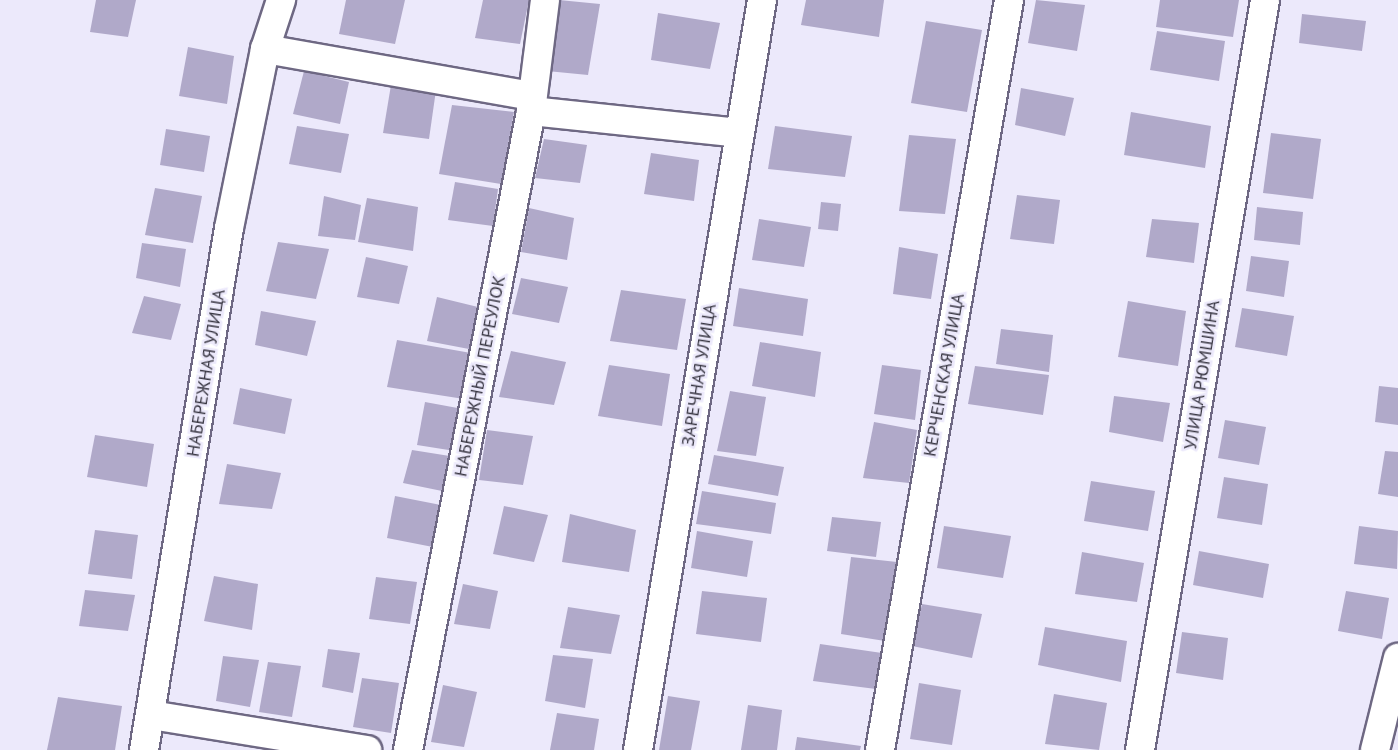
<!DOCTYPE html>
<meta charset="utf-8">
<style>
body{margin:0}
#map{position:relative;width:1398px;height:750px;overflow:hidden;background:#ece9fb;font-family:"PT Sans",sans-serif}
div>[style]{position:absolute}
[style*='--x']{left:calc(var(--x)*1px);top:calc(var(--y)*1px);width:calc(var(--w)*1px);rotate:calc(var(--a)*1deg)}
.building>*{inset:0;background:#b0a9c9}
.roads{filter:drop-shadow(2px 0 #6e6883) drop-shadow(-2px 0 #6e6883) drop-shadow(0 2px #6e6883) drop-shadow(0 -2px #6e6883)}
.minor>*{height:28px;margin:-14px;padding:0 14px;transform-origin:14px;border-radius:14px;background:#fff}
span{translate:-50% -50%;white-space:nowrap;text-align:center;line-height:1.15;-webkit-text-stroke:5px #ece9fb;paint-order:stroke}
.street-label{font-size:18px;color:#363440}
</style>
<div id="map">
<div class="building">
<i style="clip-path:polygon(96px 0,136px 0,128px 37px,90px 32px)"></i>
<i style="clip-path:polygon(346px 0,405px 0,395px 44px,339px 34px)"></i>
<i style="clip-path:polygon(483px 0,529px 0,520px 44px,475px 38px)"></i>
<i style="clip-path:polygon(559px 0,600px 4px,588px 75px,547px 71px)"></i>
<i style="clip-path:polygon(806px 0,884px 0,879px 37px,801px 25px)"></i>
<i style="clip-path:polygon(1036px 0,1085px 5px,1077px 51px,1028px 43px)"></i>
<i style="clip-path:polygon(1160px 0,1239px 0,1233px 37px,1156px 27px)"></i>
<i style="clip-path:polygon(658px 13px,720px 23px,710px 69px,651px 60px)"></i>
<i style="clip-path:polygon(1302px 14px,1366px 21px,1362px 51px,1299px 43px)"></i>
<i style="clip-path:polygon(926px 21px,982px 30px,967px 112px,911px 103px)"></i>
<i style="clip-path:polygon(1157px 31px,1225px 41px,1219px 81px,1150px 70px)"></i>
<i style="clip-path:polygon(188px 47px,234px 56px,227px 104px,179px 96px)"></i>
<i style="clip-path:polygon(304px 71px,349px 82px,340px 124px,293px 114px)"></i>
<i style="clip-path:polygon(391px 85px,436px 90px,429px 139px,383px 133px)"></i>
<i style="clip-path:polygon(1021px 88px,1074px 98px,1065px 136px,1015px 125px)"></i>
<i style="clip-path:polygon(452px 105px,514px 112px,501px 184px,439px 174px)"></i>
<i style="clip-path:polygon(1131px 112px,1211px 126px,1205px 168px,1124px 155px)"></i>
<i style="clip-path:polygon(297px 126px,349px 134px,341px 173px,289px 164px)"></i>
<i style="clip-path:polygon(775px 126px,852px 136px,845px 177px,768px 169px)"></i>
<i style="clip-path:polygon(166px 129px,210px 136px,204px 172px,160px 165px)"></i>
<i style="clip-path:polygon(1271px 133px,1321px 139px,1313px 199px,1263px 193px)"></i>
<i style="clip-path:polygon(909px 135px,956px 139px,945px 214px,899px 211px)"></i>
<i style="clip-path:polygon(544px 139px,587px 145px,580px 183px,535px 178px)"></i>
<i style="clip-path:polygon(651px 153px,699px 160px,694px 201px,644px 194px)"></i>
<i style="clip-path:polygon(455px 182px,498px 189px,493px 226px,448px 220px)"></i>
<i style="clip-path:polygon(155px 188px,202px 196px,193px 243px,145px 235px)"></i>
<i style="clip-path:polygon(1017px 195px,1060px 200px,1054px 244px,1010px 239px)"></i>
<i style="clip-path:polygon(324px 196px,361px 205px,355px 240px,318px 236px)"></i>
<i style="clip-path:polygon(367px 198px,418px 207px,413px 251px,358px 242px)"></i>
<i style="clip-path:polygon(821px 202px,841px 204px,838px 231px,818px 229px)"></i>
<i style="clip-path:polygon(1257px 207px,1303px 212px,1300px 245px,1254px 240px)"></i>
<i style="clip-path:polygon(529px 208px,574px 218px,567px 260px,521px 252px)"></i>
<i style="clip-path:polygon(759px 219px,811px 227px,804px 267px,752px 260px)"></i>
<i style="clip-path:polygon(1152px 219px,1199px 223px,1194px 263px,1146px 257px)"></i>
<i style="clip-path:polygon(278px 242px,329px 249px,316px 299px,266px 291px)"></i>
<i style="clip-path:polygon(142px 243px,186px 249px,180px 287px,136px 278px)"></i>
<i style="clip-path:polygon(899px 247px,938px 254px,931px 299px,893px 294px)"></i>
<i style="clip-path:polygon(1251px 256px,1289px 261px,1284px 297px,1246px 291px)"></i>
<i style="clip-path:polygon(366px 257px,408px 266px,399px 304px,357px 297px)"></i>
<i style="clip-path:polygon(521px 278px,568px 287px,559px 323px,512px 314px)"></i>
<i style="clip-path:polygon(739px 288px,808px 299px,803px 336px,733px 326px)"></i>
<i style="clip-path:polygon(621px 290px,686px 299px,677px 350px,610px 341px)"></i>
<i style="clip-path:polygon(144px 296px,181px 304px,171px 340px,132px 333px)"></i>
<i style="clip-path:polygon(437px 297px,478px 307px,469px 349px,427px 341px)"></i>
<i style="clip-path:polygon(1128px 301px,1186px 311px,1178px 366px,1118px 357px)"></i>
<i style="clip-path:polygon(1242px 308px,1294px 316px,1287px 356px,1235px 347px)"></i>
<i style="clip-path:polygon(261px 311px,316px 321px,307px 356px,255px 345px)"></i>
<i style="clip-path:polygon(1001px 329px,1053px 335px,1049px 372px,996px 364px)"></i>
<i style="clip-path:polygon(397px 340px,471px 353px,464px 399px,387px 387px)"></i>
<i style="clip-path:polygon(760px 342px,821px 352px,815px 397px,752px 386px)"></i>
<i style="clip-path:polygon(511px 351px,566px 362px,554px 405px,499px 397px)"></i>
<i style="clip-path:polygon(609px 365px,670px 374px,662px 426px,598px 416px)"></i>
<i style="clip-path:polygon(882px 365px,921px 370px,915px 420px,874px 414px)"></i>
<i style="clip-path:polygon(975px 366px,1049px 375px,1043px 415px,968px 404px)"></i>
<i style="clip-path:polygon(1379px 386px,1398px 388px,1398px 425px,1375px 422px)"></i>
<i style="clip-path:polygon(240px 388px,292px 399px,285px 434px,233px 424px)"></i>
<i style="clip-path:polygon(730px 391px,766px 397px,756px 456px,717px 451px)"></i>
<i style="clip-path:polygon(1114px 396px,1170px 403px,1163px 442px,1109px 432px)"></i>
<i style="clip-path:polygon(425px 402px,463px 409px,455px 451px,417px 445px)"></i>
<i style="clip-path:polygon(1225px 420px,1266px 427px,1259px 465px,1218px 458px)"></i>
<i style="clip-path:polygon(874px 422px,917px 430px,909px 483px,863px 478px)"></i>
<i style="clip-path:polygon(487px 430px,533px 436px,523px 485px,479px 480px)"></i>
<i style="clip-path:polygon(95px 435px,154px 444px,147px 487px,87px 477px)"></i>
<i style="clip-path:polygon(412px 450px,456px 457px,447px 492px,403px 483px)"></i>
<i style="clip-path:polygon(1385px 451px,1398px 452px,1398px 497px,1378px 494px)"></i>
<i style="clip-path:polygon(714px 455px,784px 467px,778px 496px,708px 484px)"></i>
<i style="clip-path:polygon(227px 464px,281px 473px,272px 509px,219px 504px)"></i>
<i style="clip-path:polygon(1224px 477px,1268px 484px,1262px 525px,1217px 518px)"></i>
<i style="clip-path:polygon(1091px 481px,1155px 491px,1148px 531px,1084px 521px)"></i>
<i style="clip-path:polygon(702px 491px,776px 503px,771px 534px,696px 524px)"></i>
<i style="clip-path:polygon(395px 496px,446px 506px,438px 548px,387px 538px)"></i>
<i style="clip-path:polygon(504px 506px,548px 515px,534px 562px,493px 554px)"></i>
<i style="clip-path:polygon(570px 514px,636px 530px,629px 572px,562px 562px)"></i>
<i style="clip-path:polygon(832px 517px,881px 522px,876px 557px,827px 551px)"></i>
<i style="clip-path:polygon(944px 526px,1011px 536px,1003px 578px,937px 568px)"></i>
<i style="clip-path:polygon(1359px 526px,1398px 531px,1397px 569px,1354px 564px)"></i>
<i style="clip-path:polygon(95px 530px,138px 535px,132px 579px,88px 574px)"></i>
<i style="clip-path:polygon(697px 531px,753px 541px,747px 577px,691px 568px)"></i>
<i style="clip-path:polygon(1199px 551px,1269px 564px,1263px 598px,1193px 585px)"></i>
<i style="clip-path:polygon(1082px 552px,1144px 563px,1137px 602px,1075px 594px)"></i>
<i style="clip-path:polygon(851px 557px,897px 562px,885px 641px,841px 634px)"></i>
<i style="clip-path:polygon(214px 576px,258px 584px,252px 630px,204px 621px)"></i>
<i style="clip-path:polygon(376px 577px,417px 582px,410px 624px,369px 619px)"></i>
<i style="clip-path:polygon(463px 584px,498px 591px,490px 629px,454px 624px)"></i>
<i style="clip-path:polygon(85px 590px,135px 595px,128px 631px,79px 626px)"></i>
<i style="clip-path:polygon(702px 591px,767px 598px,761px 642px,696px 634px)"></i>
<i style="clip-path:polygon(1346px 591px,1389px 598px,1382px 639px,1338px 631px)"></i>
<i style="clip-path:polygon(922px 604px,982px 614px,972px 658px,912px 646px)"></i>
<i style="clip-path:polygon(568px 607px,620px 615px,611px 654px,560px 648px)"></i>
<i style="clip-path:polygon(1045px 627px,1127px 641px,1121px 682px,1038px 665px)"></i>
<i style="clip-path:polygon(1182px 632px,1228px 638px,1223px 680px,1176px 673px)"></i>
<i style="clip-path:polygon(820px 644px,882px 653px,876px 689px,813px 681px)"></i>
<i style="clip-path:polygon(328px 649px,360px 653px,353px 693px,322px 687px)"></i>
<i style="clip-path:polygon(553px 655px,593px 659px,585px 708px,545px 701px)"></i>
<i style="clip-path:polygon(223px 656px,259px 660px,250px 707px,216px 701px)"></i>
<i style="clip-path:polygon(268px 662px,301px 666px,292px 717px,259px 712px)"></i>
<i style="clip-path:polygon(362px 678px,399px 683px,391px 733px,353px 727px)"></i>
<i style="clip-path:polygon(919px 683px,961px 690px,952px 745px,910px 739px)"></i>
<i style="clip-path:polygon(443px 685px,477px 692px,464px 747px,431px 742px)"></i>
<i style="clip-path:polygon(1054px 694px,1107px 703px,1099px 750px,1045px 744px)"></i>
<i style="clip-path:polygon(668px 696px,700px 701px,691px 750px,659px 750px)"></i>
<i style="clip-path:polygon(58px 697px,122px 706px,115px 750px,47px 750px)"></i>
<i style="clip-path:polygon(748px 705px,782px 710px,777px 750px,741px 750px)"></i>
<i style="clip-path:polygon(557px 713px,599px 719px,594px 750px,550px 750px)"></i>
<i style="clip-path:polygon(797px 737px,861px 746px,860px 750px,795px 750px)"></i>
</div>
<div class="roads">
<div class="minor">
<i style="--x:265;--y:49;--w:271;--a:10"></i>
<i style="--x:531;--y:111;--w:209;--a:6"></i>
<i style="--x:151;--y:715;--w:219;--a:9.2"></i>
<i style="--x:144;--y:750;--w:529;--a:-80.75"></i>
<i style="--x:229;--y:228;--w:183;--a:-78.6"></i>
<i style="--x:265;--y:49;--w:52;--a:-71.9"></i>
<i style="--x:408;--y:750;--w:651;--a:-79.1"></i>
<i style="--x:531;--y:111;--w:112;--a:-82.8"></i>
<i style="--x:638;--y:750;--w:760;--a:-80.61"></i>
<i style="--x:880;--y:750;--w:761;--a:-80.24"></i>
<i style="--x:1140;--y:750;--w:760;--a:-80.54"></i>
<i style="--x:1375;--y:750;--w:95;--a:-76"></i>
</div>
</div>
<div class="street-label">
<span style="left:206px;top:373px;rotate:-81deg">НАБЕРЕЖНАЯ УЛИЦА</span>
<span style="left:699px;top:375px;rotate:-81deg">ЗАРЕЧНАЯ УЛИЦА</span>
<span style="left:944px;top:375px;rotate:-80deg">КЕРЧЕНСКАЯ УЛИЦА</span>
<span style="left:1202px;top:375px;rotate:-81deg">УЛИЦА РЮМШИНА</span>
<span style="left:480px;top:376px;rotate:-79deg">НАБЕРЕЖНЫЙ ПЕРЕУЛОК</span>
</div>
</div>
